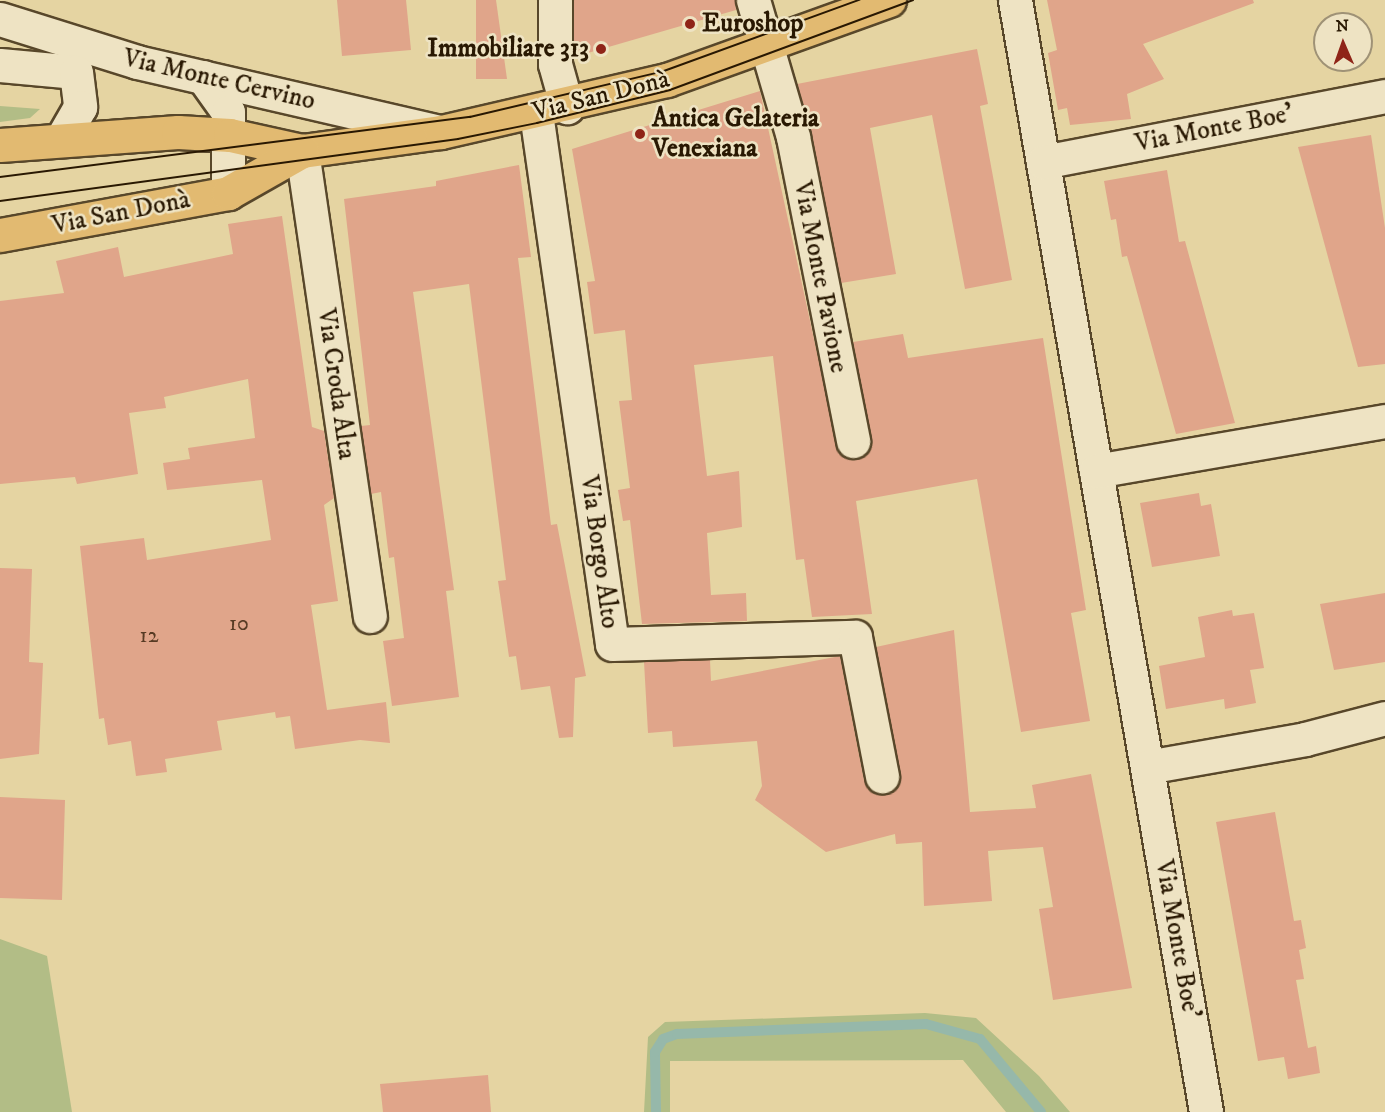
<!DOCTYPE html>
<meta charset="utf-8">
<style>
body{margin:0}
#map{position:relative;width:1385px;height:1112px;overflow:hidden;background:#e5d4a2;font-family:"IM FELL DW Pica",serif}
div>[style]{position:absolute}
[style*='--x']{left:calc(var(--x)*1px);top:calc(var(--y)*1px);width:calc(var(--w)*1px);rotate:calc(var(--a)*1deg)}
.green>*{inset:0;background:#b2bd86}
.stream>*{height:10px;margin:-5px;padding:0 5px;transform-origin:5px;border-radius:5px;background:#96b8aa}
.building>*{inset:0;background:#e0a58a}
.roads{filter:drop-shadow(2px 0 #58472a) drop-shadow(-2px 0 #58472a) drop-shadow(0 2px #58472a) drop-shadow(0 -2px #58472a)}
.minor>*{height:33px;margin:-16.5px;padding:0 16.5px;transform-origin:16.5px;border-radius:16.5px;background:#eee3c3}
.major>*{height:33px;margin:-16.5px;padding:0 16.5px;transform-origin:16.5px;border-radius:16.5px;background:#e2ba71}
.tram>*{height:1.5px;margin:-0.75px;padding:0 0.75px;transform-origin:0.75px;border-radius:0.75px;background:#291802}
.dots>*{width:16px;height:16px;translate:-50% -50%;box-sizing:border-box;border:3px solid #eee3c3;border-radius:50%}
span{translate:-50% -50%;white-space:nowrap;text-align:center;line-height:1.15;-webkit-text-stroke:5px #eee3c3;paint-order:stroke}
.number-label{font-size:22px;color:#573b24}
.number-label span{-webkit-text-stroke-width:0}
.poi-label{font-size:26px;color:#291802;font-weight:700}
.left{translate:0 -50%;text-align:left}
.right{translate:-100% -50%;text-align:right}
.street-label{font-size:26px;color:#291802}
.north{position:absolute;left:1313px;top:12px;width:60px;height:60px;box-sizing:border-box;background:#eee3c3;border:2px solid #9f9276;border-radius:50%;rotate:358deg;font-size:16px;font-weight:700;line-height:24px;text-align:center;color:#291802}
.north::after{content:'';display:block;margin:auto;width:21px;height:27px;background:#8f2418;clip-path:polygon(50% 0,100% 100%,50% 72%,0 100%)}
</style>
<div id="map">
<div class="green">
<i style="clip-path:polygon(0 106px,40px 109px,30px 118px,0 122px)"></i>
<i style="clip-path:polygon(0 939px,47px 956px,72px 1112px,0 1112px)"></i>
<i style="clip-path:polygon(925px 1013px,976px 1018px,1039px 1076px,1070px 1112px,1006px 1112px,963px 1060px,670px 1061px,670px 1112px,644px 1112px,648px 1037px,665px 1022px)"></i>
</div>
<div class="stream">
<i style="--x:656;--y:1112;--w:60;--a:-91"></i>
<i style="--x:655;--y:1052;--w:15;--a:-58"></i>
<i style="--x:663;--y:1039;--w:15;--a:-20"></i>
<i style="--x:677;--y:1034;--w:249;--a:-2.3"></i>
<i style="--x:926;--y:1024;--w:56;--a:15.5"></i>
<i style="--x:980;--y:1039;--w:95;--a:50.1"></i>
</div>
<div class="building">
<i style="clip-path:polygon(337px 0,406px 0,411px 50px,342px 56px)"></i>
<i style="clip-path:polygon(476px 0,496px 0,507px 79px,476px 79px)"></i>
<i style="clip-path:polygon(574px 0,735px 0,736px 10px,574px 57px)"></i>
<i style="clip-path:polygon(1047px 0,1253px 0,1254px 3px,1143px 44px,1164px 79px,1127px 94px,1131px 119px,1070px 125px,1067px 108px,1058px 110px,1048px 53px,1057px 50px)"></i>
<i style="clip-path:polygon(977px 49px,988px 104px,980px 106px,1012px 280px,965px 289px,932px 115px,870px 128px,896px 274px,841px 283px,797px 84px)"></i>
<i style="clip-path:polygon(760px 91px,839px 454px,857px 459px,871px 446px,853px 342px,903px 334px,908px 358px,1043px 338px,1086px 610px,1071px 613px,1090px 721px,1021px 732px,977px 479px,856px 501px,872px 614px,812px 617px,804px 559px,796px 560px,773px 356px,694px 365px,707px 476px,739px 471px,742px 527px,707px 533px,711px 595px,746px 593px,747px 621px,642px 624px,630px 520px,623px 521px,618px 490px,630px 488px,619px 401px,632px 400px,625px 330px,594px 334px,587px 282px,595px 281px,572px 149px)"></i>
<i style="clip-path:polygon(1371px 135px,1385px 228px,1385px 364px,1358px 367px,1298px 147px)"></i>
<i style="clip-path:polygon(519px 165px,531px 257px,518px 258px,551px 525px,557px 524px,586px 676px,575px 678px,573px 737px,559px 738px,550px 686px,521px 690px,516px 656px,509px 657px,498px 581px,506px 580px,469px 284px,413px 292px,454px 590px,446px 591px,459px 697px,392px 706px,383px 641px,404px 638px,394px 557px,389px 558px,381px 492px,371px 494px,361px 426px,370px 425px,344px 199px,436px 186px,436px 181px)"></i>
<i style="clip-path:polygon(1167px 170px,1179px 242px,1185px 241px,1235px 423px,1176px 434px,1127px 256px,1122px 257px,1116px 219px,1111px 220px,1104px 181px)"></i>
<i style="clip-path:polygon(282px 216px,312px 427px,324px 431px,334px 498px,324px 505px,338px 601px,311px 605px,327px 710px,386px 702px,390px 743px,360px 740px,295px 749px,290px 716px,276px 718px,275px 712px,217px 721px,222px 750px,165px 759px,167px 772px,136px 776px,131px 741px,108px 745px,104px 718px,99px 719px,80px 546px,144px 538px,147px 560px,271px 540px,262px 480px,167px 490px,163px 463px,190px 459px,188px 448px,255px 438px,248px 379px,164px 397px,166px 408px,129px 413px,138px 474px,77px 484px,75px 477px,0 484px,0 301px,64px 293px,56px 261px,118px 247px,124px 277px,233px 254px,228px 224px)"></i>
<i style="clip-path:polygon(1199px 493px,1201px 506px,1211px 504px,1220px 556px,1152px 567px,1140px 503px)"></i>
<i style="clip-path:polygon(0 568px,32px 569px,29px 662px,43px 663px,39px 754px,0 759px)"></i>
<i style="clip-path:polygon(1385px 593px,1385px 662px,1334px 670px,1320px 604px)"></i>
<i style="clip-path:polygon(1232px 610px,1233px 616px,1254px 613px,1264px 668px,1250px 670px,1256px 703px,1225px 709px,1224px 699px,1166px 709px,1159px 666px,1205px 657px,1198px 617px)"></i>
<i style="clip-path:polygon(954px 630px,970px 812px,1036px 808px,1032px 785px,1091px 774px,1132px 988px,1053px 1000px,1039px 909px,1053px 907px,1043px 847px,988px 851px,992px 901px,924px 906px,922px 842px,896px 844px,895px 834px,826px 852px,755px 800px,762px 786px,757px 741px,673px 747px,672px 731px,648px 733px,644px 662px,710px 660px,711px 681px,840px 656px,864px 780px,875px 793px,886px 794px,899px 783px,900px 772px,876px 647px)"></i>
<i style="clip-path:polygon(0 797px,65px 800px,62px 900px,0 898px)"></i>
<i style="clip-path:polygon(1275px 812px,1294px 921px,1301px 920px,1306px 948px,1299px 950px,1304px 979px,1296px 980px,1308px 1048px,1316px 1046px,1320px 1073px,1288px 1079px,1284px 1057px,1258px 1061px,1216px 822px)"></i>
<i style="clip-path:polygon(488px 1075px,491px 1112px,383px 1112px,380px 1084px)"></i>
</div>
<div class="roads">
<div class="minor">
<i style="--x:555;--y:0;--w:64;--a:90"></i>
<i style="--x:555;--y:64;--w:45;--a:74.4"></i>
<i style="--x:753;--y:0;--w:143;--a:73.7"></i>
<i style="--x:793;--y:137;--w:310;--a:78.8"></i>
<i style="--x:1015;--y:0;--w:1128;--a:80.25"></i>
<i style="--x:0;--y:19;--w:144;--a:17.4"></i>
<i style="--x:137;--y:62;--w:311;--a:13"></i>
<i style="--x:0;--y:65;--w:76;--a:5.3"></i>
<i style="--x:76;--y:72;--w:35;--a:83"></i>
<i style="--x:80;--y:107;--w:34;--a:120"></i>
<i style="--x:203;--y:77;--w:43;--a:54.5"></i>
<i style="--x:228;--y:112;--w:81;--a:90"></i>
<i style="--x:536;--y:113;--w:536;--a:81.85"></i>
<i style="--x:612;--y:644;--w:243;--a:-1.7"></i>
<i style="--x:855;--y:637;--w:142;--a:79"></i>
<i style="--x:302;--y:151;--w:470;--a:81.7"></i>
<i style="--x:1043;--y:162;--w:348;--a:-10.9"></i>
<i style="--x:1096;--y:471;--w:293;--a:-9.8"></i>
<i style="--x:1147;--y:767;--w:160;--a:-10"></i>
<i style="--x:1305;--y:739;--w:83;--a:-14.7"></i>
</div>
<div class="major">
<i style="--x:0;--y:145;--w:178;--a:-4.2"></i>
<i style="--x:178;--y:132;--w:52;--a:3.3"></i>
<i style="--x:230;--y:135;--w:74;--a:12.5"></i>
<i style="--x:302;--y:151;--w:140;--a:-7.8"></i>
<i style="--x:441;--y:132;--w:232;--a:-13"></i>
<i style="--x:667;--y:80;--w:236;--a:-19.8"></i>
<i style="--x:0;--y:235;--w:232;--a:-10.4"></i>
<i style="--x:228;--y:193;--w:85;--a:-29.6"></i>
</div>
</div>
<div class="tram">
<i style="--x:0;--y:177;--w:474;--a:-7.3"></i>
<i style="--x:470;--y:117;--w:199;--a:-13.3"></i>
<i style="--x:664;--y:71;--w:208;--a:-20"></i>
<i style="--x:0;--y:201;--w:462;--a:-7.7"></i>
<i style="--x:458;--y:139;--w:81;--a:-11.4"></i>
<i style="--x:537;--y:123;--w:137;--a:-13.9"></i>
<i style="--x:670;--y:90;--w:259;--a:-20.3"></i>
</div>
<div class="dots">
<i style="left:690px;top:24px;background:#8f2418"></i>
<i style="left:601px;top:49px;background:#8f2418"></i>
<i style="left:640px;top:134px;background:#8f2418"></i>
</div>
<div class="number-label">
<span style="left:239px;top:624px">10</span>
<span style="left:149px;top:636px">12</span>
</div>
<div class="poi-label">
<span class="left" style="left:702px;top:24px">Euroshop</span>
<span class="right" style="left:589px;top:49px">Immobiliare 313</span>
<span class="left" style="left:652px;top:134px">Antica Gelateria<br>Venexiana</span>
</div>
<div class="street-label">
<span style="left:219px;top:80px;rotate:13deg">Via Monte Cervino</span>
<span style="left:601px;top:96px;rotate:-14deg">Via San Donà</span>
<span style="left:1214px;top:129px;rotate:-11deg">Via Monte Boe'</span>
<span style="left:121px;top:213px;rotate:-11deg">Via San Donà</span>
<span style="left:820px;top:277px;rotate:79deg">Via Monte Pavione</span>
<span style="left:336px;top:384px;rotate:82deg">Via Croda Alta</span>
<span style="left:599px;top:552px;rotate:82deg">Via Borgo Alto</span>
<span style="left:1177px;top:939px;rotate:80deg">Via Monte Boe'</span>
</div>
<div class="north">N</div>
</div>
